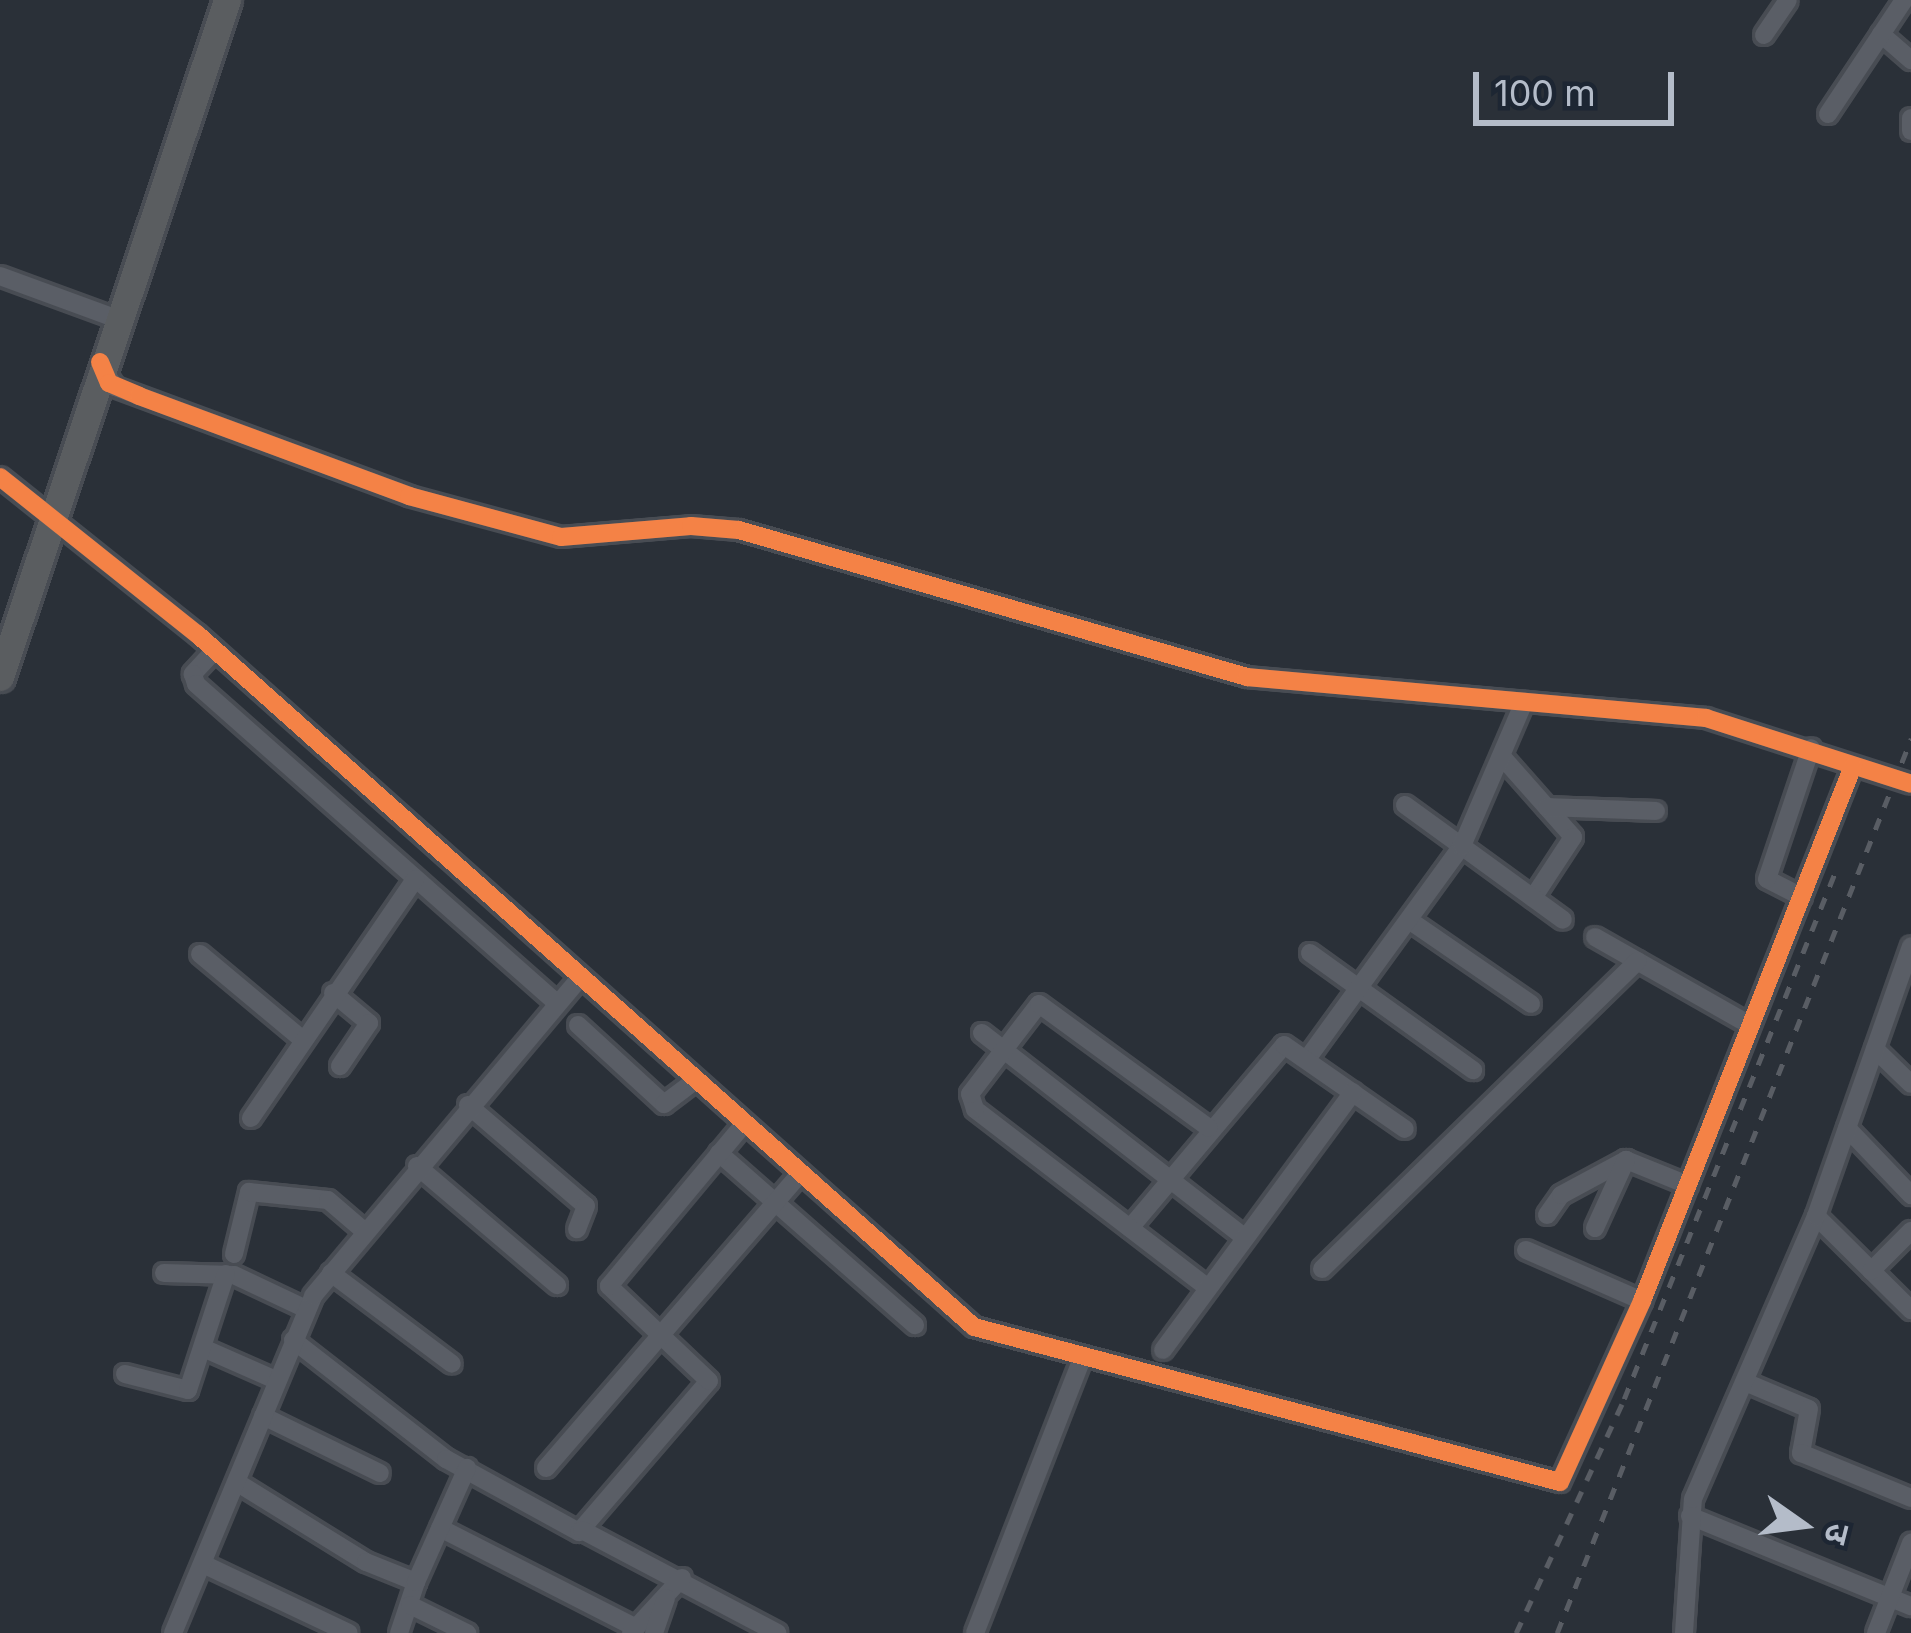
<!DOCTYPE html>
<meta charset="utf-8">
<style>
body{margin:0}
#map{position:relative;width:1911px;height:1633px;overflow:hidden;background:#2a3038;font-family:Inter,"Noto Sans Devanagari",sans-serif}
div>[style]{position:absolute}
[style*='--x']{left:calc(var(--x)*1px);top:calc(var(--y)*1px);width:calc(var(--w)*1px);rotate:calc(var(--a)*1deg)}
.roads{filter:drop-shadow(3px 0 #484c53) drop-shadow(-3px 0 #484c53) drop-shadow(0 3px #484c53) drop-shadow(0 -3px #484c53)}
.minor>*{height:18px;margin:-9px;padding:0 9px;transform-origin:9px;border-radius:9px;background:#5a5e66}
.highway>*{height:27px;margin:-13.5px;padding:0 13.5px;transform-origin:13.5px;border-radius:13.5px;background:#5a5d60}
.rail>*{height:4.5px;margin-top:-2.25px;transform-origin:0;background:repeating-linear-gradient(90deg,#595d64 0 12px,transparent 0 24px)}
.cycleway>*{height:18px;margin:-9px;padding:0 9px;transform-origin:9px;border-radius:9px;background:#f48246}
span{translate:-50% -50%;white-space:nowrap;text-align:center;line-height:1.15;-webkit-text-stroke:12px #1d2633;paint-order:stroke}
.north{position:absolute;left:1743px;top:1465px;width:120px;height:120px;-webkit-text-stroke:9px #1d2633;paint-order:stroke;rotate:104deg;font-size:33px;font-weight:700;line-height:48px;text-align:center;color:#b4bcc9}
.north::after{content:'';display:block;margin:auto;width:42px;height:54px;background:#b4bcc9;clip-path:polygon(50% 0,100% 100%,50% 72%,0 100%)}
.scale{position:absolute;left:1473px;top:72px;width:201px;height:54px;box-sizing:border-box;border:6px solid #b4bcc9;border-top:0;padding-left:15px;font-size:36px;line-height:42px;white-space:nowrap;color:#b4bcc9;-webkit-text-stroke:9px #1d2633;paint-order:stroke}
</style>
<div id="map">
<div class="roads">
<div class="minor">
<i style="--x:1881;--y:34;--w:40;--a:41"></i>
<i style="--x:1764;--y:35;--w:42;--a:-55.6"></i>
<i style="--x:1828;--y:114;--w:137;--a:-56.3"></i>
<i style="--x:1911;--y:118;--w:13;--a:90"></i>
<i style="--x:0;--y:276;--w:122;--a:20.1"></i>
<i style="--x:102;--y:368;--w:23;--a:56"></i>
<i style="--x:115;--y:387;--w:314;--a:20.3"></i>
<i style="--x:409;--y:496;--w:157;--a:15.1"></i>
<i style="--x:561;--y:537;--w:130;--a:-4.8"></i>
<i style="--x:691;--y:526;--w:48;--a:4.8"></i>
<i style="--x:739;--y:530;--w:529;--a:16.14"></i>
<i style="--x:1247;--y:677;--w:461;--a:5.1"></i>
<i style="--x:1706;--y:718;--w:215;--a:17.8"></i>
<i style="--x:0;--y:477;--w:252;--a:38.6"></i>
<i style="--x:197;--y:634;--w:1041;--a:41.73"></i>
<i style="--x:974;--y:1327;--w:606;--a:14.82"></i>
<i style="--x:1560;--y:1482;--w:199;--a:-65.6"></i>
<i style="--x:1642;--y:1301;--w:575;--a:-68.48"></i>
<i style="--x:215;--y:650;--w:33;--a:133"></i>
<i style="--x:193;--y:674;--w:10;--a:73"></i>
<i style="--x:196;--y:684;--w:480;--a:41.5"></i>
<i style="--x:1504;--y:759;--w:104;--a:48.5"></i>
<i style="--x:1573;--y:837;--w:73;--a:123.3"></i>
<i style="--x:1405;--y:805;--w:195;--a:36"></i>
<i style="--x:1547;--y:807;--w:109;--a:2.1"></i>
<i style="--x:1802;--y:897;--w:39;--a:-153"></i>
<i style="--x:1767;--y:879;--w:138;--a:-71.4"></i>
<i style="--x:1409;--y:920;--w:148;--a:34.5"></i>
<i style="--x:1595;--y:937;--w:178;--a:29.6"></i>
<i style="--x:1310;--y:953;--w:201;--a:35.7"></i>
<i style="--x:200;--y:954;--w:134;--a:39.9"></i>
<i style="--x:333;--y:993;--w:47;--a:39.8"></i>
<i style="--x:369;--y:1023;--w:52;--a:124"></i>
<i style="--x:578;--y:1025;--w:117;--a:42.6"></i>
<i style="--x:664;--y:1104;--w:38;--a:-37"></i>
<i style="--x:982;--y:1033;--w:333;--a:37.9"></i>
<i style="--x:1875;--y:1049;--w:50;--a:44.2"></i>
<i style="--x:1307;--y:1059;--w:263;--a:-54"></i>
<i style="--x:1462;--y:846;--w:157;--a:-66.7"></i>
<i style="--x:468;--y:1105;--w:155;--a:40.6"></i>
<i style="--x:586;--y:1206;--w:25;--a:111"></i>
<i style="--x:251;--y:1118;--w:290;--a:-55.5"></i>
<i style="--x:1847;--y:1128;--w:93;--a:46.3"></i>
<i style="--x:719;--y:1153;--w:261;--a:41.3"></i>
<i style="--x:417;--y:1166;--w:184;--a:40.4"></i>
<i style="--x:1547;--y:1215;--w:24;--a:-55"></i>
<i style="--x:1561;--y:1195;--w:74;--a:-28.3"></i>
<i style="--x:1626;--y:1160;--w:67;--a:22"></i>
<i style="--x:1816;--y:1216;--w:134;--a:44.7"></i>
<i style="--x:1130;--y:1228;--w:239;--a:-49.9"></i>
<i style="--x:1284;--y:1045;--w:147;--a:34.8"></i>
<i style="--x:1595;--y:1228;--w:75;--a:-65.5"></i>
<i style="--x:1526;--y:1250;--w:127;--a:23.7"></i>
<i style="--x:234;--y:1254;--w:64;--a:-76.4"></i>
<i style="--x:249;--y:1192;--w:79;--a:5.8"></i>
<i style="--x:328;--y:1200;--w:48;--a:40.7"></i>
<i style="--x:1322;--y:1269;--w:441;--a:-44.3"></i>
<i style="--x:1871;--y:1271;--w:57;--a:-45"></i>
<i style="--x:164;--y:1273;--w:70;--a:1.6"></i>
<i style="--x:234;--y:1275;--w:80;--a:25.3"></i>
<i style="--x:331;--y:1273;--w:151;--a:36.9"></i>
<i style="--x:1208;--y:1288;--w:294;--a:-142.5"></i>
<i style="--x:975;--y:1109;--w:16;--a:-108"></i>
<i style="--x:970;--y:1094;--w:113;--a:-52.5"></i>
<i style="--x:1039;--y:1004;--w:210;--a:36.1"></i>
<i style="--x:293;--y:1340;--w:194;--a:37.9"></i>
<i style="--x:446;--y:1459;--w:152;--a:28.8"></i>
<i style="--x:579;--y:1532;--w:199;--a:-49.3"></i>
<i style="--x:709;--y:1381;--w:138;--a:-136.5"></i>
<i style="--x:609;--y:1286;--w:209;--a:-50.2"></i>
<i style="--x:203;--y:1348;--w:80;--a:23.7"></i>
<i style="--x:1163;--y:1350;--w:320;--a:-53.6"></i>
<i style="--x:125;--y:1374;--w:65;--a:14.3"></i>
<i style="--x:188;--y:1390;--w:122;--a:-71.9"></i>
<i style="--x:1745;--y:1382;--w:69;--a:22.9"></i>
<i style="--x:1809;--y:1409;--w:45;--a:100.3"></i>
<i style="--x:1801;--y:1453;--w:119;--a:22.2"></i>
<i style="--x:263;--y:1416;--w:130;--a:26"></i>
<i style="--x:546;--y:1468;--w:387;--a:-49.2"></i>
<i style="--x:238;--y:1483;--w:150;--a:31.7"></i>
<i style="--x:366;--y:1562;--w:54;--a:21.8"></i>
<i style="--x:416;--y:1582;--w:54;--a:108.4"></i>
<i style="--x:1690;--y:1516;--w:239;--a:22.2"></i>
<i style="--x:440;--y:1528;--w:220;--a:27"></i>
<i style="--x:582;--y:1530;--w:221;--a:27.8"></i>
<i style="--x:203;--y:1564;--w:161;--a:25.3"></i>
<i style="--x:416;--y:1582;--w:125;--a:-65.9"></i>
<i style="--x:410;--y:1605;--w:64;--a:26.2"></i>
<i style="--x:173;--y:1633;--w:365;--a:-67.4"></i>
<i style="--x:313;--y:1296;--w:415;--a:-50"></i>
<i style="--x:631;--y:1633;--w:75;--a:-47.2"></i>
<i style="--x:654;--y:1633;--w:37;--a:-71"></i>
<i style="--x:975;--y:1633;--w:295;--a:-68.7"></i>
<i style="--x:1684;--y:1633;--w:134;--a:-86.2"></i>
<i style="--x:1693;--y:1499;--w:309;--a:-66.5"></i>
<i style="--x:1816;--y:1216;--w:286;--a:-70.6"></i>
<i style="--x:1876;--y:1633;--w:97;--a:-68.7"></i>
</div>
<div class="highway">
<i style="--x:0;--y:677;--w:714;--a:-71.46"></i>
</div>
</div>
<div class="rail">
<i style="--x:1516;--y:1633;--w:258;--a:-65.2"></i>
<i style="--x:1624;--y:1399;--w:570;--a:-68.16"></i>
<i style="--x:1557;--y:1633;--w:962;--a:-68.4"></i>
</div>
<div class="cycleway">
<i style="--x:100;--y:362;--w:23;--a:67"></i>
<i style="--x:109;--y:383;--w:33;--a:23"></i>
<i style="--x:139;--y:396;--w:288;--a:20.3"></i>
<i style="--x:409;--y:496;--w:157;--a:15.1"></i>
<i style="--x:561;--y:537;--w:130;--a:-4.8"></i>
<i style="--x:691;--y:526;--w:48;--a:4.8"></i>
<i style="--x:739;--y:530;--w:529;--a:16.14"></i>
<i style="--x:1247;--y:677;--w:461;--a:5.1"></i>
<i style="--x:1706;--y:718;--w:215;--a:17.8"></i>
<i style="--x:0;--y:477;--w:252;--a:38.6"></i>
<i style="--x:197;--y:634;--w:1041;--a:41.73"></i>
<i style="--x:974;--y:1327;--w:606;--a:14.82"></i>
<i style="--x:1560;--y:1482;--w:199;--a:-65.6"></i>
<i style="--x:1642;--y:1301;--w:575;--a:-68.48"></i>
</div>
<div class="north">उ</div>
<div class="scale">100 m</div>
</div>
